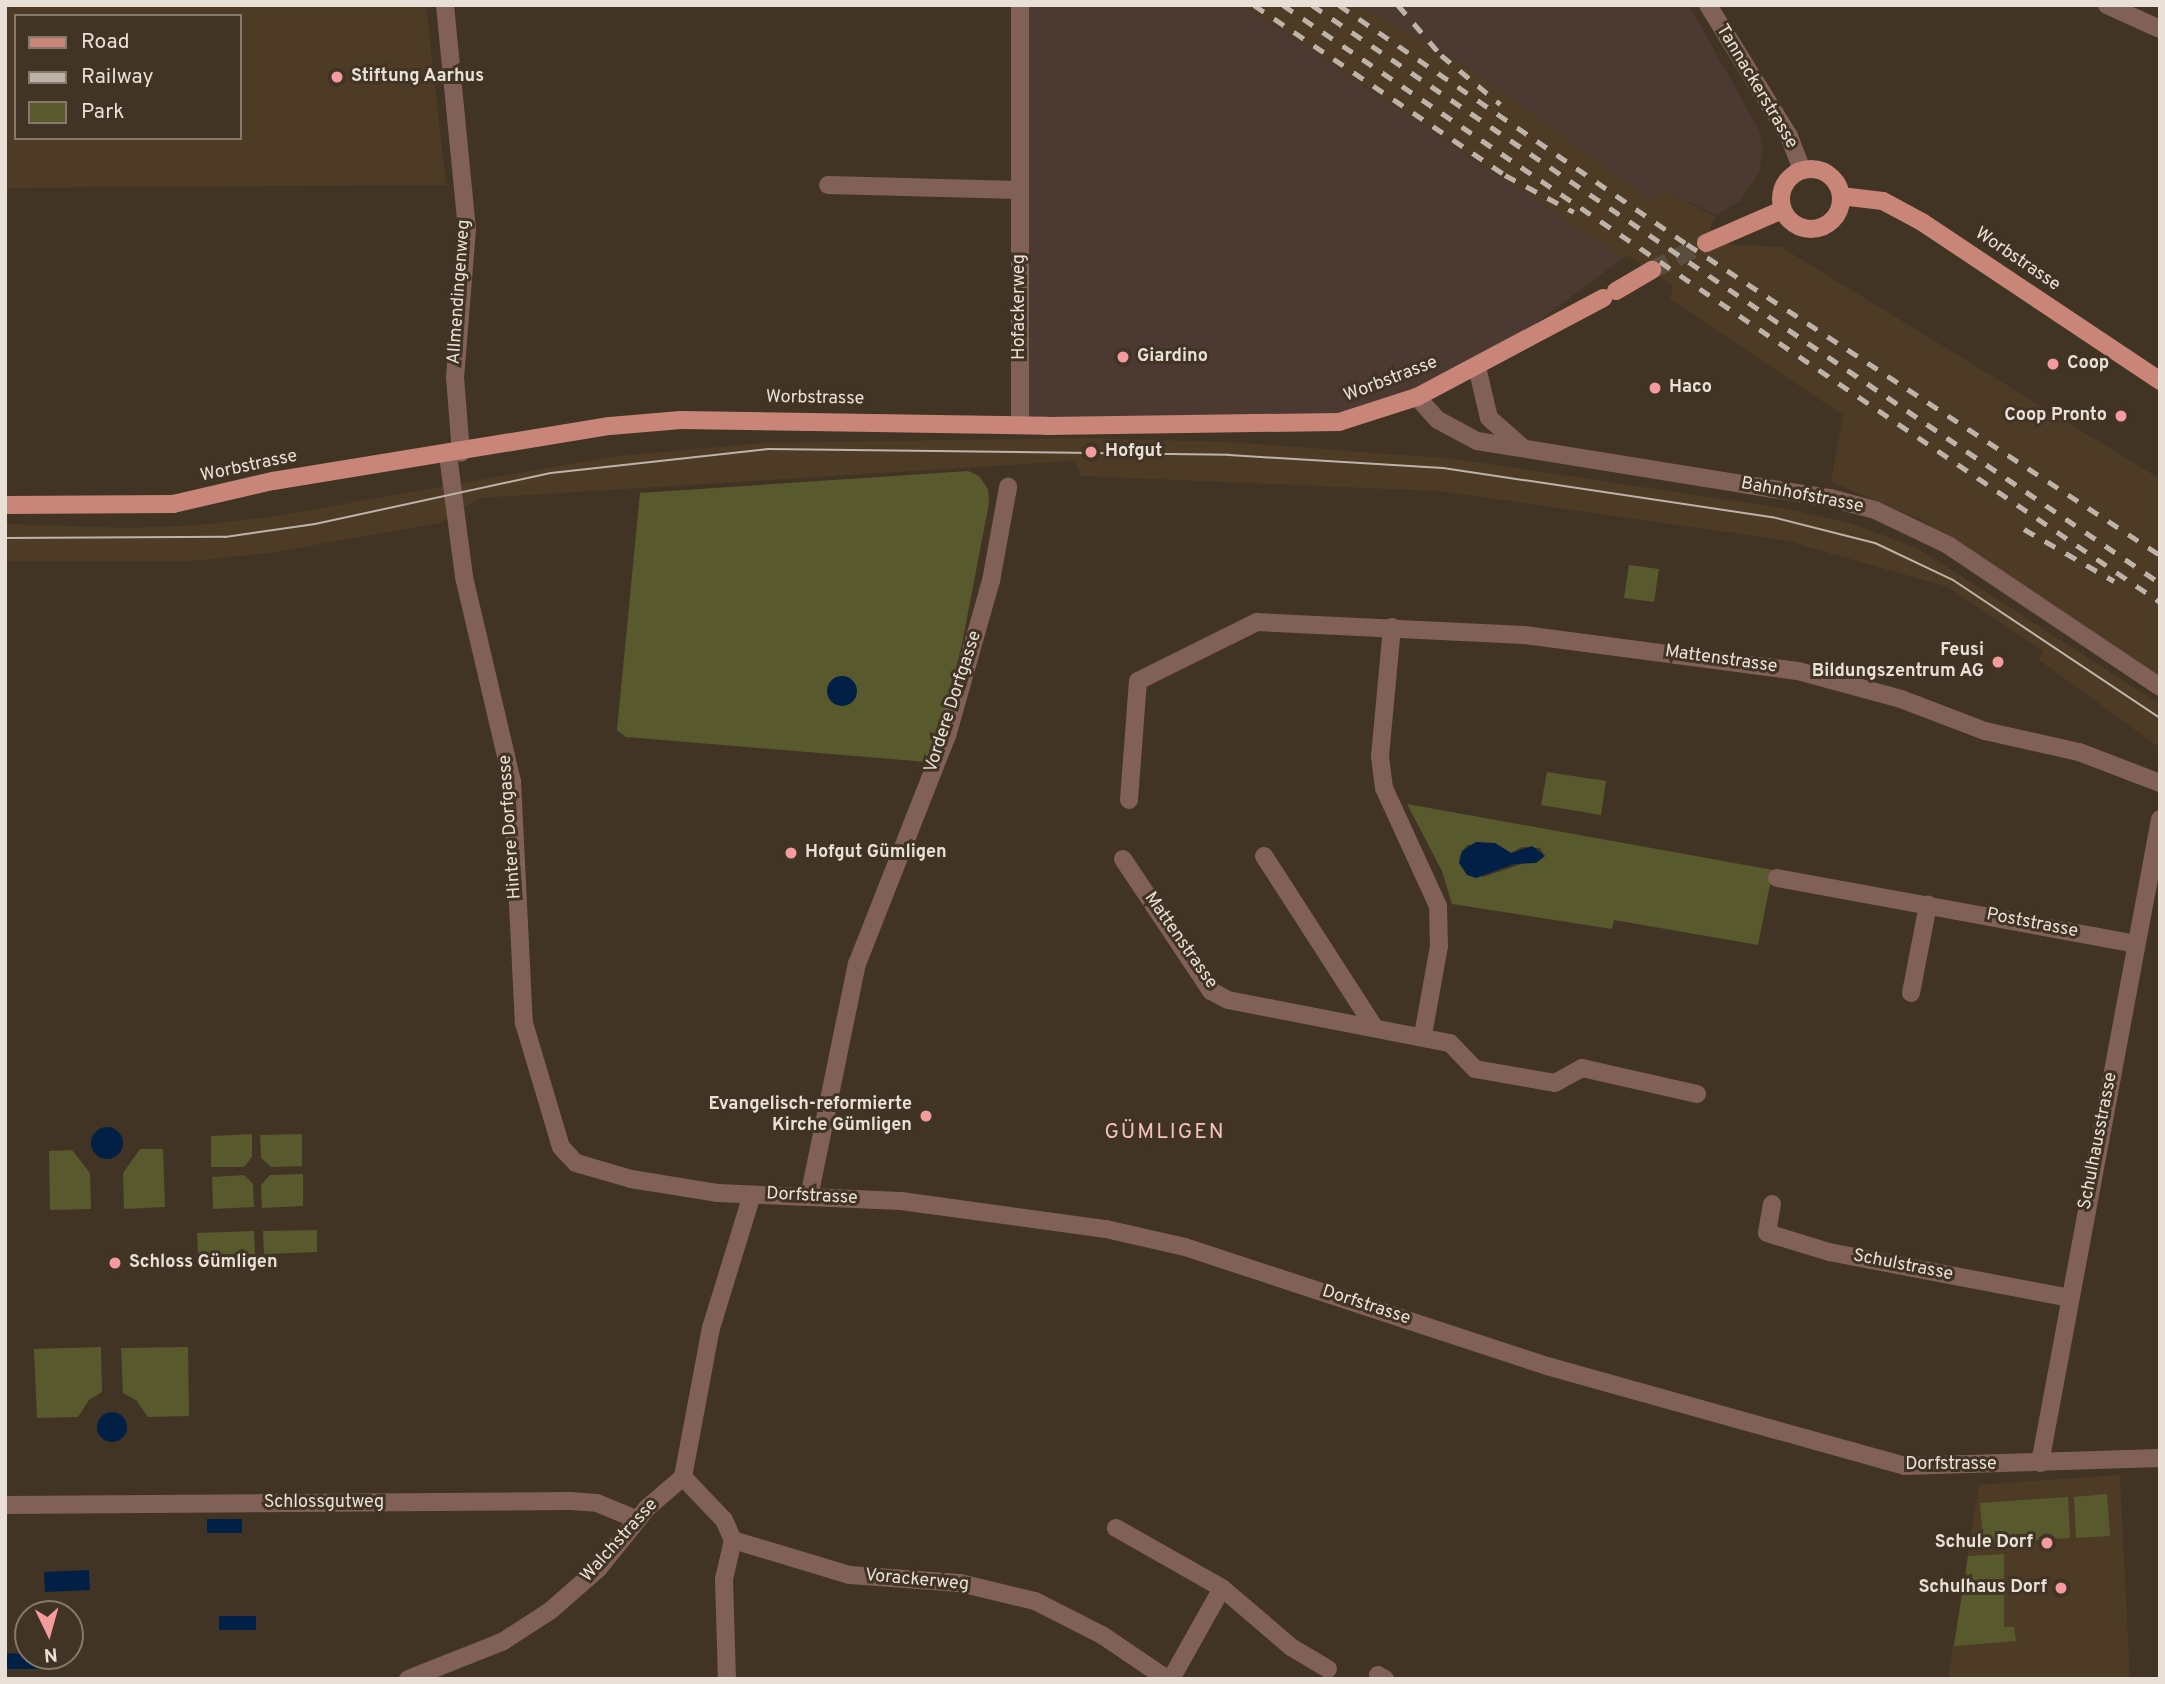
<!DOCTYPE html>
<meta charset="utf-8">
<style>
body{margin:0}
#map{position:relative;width:2165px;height:1684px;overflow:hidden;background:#413424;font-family:Overpass,sans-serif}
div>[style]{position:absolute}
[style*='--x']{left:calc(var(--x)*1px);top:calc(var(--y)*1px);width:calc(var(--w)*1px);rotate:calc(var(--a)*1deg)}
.industrial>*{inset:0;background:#4c3932}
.built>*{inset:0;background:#4d3b26}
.green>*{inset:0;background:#585a2e}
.water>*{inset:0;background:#021f45}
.round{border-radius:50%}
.major-tunnel>*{height:18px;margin-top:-9px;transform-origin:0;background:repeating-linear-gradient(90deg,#5a4e3f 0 18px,transparent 0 27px)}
.minor>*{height:18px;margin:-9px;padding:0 9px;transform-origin:9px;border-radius:9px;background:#816058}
.major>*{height:18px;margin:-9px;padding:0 9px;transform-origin:9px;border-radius:9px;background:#c98678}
.major>.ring{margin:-9px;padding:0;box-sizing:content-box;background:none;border:18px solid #c98678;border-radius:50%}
.tram>*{height:2px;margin:-1px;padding:0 1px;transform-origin:1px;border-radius:1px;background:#bdb3a8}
.rail>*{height:5px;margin-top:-2.5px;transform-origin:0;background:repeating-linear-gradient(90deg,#bdb3a8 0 12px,transparent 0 24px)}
.dots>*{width:19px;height:19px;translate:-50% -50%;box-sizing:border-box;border:4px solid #413424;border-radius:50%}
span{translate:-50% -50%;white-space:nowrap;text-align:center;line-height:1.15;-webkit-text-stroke:6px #413424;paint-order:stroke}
.poi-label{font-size:18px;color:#e9e0d7;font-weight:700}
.left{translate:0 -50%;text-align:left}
.right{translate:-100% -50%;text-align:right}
.street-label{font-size:18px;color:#e9e0d7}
.quarter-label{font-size:21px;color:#f5c1c3;letter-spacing:2px}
.frame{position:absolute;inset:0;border:7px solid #e9e0d7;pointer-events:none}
.legend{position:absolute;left:14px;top:14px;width:228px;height:126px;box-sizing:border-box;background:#413424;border:2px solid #84796c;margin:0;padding:9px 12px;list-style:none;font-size:21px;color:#e9e0d7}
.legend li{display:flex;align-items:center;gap:14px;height:35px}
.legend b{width:35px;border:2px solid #84796c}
.north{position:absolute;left:14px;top:1600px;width:70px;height:70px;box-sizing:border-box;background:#413424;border:2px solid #84796c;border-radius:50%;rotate:175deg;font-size:19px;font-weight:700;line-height:28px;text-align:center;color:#e9e0d7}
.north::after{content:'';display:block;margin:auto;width:24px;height:32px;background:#f49b9f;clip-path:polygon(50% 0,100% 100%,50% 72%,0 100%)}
</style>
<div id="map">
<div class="industrial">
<i style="clip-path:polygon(1020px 5px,1243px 5px,1618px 255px,1627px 255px,1477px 367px,1365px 416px,1020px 424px)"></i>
<i style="clip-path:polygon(1362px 5px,1689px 5px,1759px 130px,1763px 149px,1759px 173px,1740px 201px,1716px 215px,1664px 191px,1654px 203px,1479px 75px)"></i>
</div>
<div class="built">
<i style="clip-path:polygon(evenodd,5px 5px,426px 5px,446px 185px,5px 188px,5px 5px,16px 16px,240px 16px,240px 138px,16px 138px,16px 16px)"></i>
<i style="clip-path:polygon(1244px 5px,1362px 5px,1479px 75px,1653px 202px,1664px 191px,1715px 216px,1706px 243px,1781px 247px,2160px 479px,2160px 679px,1920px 519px,1831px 482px,1843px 415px,1670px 299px,1673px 286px,1627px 255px,1618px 255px)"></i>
<i style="clip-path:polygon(1081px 438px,1229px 442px,1456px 459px,1788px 509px,1853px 524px,1919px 549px,2160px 704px,2160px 748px,2039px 660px,2043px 651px,1948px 587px,1784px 540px,1439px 491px,1081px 476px,1074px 461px,479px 498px,440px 523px,269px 553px,191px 561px,5px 561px,5px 524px,130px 528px,199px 525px,271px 517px,609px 457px,763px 443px)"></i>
<i style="clip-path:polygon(2120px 1475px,2130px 1679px,1948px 1679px,1979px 1485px)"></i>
</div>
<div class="green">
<i style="clip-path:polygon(968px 471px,979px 476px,988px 489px,989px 503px,962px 644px,944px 717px,927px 762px,626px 737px,617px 730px,640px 493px)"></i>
<i style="clip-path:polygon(1629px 565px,1659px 569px,1654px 602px,1624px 598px)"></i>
<i style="clip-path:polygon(1547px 772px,1606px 781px,1601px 815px,1541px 805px)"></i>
<i style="clip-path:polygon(evenodd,1407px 804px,1773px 870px,1758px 945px,1614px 920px,1612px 929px,1452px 904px,1442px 871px,1407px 804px,1495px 843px,1511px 853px,1522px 847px,1540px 848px,1545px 856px,1483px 877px,1459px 857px,1467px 845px,1495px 843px)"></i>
<i style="clip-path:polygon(252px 1134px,252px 1157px,244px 1167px,211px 1167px,211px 1136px)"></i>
<i style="clip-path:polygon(302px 1134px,302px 1166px,271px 1167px,261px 1158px,260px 1135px)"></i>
<i style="clip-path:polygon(140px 1149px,163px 1149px,165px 1207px,124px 1209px,123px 1173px)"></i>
<i style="clip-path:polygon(72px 1150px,90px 1173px,91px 1209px,50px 1210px,49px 1151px)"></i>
<i style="clip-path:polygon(303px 1174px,303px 1206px,262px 1208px,261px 1185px,270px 1175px)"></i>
<i style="clip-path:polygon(244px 1175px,253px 1184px,254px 1207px,213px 1209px,212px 1177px)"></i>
<i style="clip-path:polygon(317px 1230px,317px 1252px,264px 1254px,263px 1231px)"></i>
<i style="clip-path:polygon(254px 1231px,255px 1254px,198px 1254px,197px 1233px)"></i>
<i style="clip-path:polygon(101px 1347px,102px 1392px,89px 1400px,78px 1417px,37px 1418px,34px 1349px)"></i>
<i style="clip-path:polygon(188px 1347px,189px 1416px,148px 1417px,136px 1400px,123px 1393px,121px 1348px)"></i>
<i style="clip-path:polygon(2107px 1494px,2110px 1536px,2076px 1538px,2074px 1497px)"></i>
<i style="clip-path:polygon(2068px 1497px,2070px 1538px,1983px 1543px,1980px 1503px)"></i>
<i style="clip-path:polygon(2004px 1554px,2004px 1627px,2014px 1627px,2016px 1641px,1954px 1646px,1968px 1556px)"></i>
</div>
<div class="water">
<i class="round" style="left:827px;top:676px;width:30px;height:30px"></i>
<i style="clip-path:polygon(1476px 842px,1495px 843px,1511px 853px,1532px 846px,1545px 856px,1536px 863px,1514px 864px,1476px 878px,1467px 875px,1459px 863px,1462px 851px)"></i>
<i class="round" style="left:91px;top:1127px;width:32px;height:32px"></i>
<i class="round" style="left:97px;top:1412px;width:30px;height:30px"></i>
<i style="clip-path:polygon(207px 1519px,242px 1519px,242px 1533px,207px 1533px)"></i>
<i style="clip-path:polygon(89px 1570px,90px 1590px,45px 1592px,44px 1572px)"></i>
<i style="clip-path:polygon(219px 1616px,256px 1616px,256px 1630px,219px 1630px)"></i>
<i style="clip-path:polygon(5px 1653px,57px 1656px,57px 1669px,5px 1669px)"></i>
</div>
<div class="major-tunnel">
<i style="--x:1652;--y:270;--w:60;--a:-26.6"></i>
</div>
<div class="minor">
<i style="--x:445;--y:5;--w:225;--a:84.4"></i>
<i style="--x:467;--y:229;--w:148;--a:94.6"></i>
<i style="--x:455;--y:377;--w:76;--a:85.5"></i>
<i style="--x:1020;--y:5;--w:419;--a:90"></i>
<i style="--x:1708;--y:5;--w:154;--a:58.3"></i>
<i style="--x:1789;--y:136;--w:36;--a:69"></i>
<i style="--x:2107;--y:5;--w:58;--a:24.4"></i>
<i style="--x:828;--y:185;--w:192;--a:1.5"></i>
<i style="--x:1477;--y:367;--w:52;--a:76.8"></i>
<i style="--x:1489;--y:418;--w:44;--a:41.3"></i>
<i style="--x:1417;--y:397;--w:31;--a:48"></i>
<i style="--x:1438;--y:420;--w:44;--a:28.3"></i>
<i style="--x:1477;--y:441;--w:358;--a:9.2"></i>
<i style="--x:1830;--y:498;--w:47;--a:14.9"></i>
<i style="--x:1875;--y:510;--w:81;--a:25.6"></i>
<i style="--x:1948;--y:545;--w:255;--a:33.8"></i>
<i style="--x:448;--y:455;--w:123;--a:82.5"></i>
<i style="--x:464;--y:577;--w:210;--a:76.8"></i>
<i style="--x:512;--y:781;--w:242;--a:87.2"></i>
<i style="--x:524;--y:1023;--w:129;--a:73.4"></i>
<i style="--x:561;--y:1147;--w:22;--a:47"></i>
<i style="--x:576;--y:1163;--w:57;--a:16.2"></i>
<i style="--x:631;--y:1179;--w:87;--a:9.2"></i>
<i style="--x:717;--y:1193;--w:184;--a:2.5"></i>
<i style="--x:901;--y:1201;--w:207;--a:7.8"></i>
<i style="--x:1106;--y:1229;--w:81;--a:12.8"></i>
<i style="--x:1185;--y:1247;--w:381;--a:18.2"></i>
<i style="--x:1547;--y:1366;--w:371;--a:15.6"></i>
<i style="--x:1904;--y:1466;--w:256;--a:-1.8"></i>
<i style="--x:1392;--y:627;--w:130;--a:95.3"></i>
<i style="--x:1380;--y:756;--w:32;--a:83"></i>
<i style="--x:1384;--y:788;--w:130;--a:65.4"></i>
<i style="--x:1438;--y:906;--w:40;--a:88.6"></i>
<i style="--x:1439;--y:946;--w:90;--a:100.2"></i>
<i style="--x:1129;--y:800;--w:119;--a:-85.7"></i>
<i style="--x:1138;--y:681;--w:133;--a:-26.4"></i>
<i style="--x:1257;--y:622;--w:267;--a:2.8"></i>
<i style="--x:1524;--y:635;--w:276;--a:7.5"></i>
<i style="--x:1798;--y:671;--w:107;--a:15.2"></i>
<i style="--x:1901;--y:699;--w:90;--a:20.9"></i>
<i style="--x:1985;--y:731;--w:96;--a:12.6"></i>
<i style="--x:2079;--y:752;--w:87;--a:20.9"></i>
<i style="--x:1264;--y:856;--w:203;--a:57.2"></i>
<i style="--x:1123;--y:859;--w:159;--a:56.3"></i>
<i style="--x:1211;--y:991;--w:19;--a:28"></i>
<i style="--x:1228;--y:1000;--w:226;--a:11"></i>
<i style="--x:1450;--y:1043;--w:36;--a:46"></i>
<i style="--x:1475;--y:1069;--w:81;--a:9.9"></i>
<i style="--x:1555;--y:1083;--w:31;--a:-29"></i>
<i style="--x:1582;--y:1068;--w:118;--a:12.7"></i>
<i style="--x:1777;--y:878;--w:365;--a:10.4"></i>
<i style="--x:1911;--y:993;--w:90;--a:-79.1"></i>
<i style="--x:809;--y:1197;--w:238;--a:-78.4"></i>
<i style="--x:857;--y:964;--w:245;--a:-68.5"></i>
<i style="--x:947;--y:736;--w:161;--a:-74.2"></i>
<i style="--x:991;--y:581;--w:96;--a:-79.7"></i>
<i style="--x:1772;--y:1204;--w:29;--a:100"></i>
<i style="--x:1767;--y:1233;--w:65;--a:17"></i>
<i style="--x:1829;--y:1252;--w:245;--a:10.8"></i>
<i style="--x:2040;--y:1463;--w:655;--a:-79.44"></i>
<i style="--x:683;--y:1477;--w:152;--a:-79.4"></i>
<i style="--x:711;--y:1328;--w:139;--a:-72.9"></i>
<i style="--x:683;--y:1477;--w:59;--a:46.4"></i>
<i style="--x:724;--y:1520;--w:22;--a:66"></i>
<i style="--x:733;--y:1540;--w:40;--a:103"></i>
<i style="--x:724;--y:1579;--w:100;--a:88.3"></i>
<i style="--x:5;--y:1505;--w:565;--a:-0.41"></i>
<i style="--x:570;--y:1501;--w:27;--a:4"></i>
<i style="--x:597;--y:1503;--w:44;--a:22.5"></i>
<i style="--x:1116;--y:1528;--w:122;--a:29.5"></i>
<i style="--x:733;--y:1540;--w:122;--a:16.7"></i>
<i style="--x:850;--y:1575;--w:110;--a:4.2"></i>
<i style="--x:960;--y:1583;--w:77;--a:13.5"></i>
<i style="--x:1035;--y:1601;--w:75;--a:26.9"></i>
<i style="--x:1102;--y:1635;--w:78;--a:34.1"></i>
<i style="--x:1378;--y:1675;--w:8;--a:30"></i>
<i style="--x:408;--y:1679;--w:101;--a:-21.5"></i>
<i style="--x:502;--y:1642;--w:57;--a:-32.9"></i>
<i style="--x:550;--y:1611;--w:64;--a:-41.2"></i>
<i style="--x:598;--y:1569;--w:78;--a:-51.2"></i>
<i style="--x:647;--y:1508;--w:48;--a:-40.7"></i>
<i style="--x:1171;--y:1679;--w:104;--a:-60.7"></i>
<i style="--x:1222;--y:1588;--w:91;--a:40.5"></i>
<i style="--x:1291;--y:1647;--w:43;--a:30.7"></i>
</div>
<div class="major">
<i class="ring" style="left:1781px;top:169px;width:42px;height:42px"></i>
<i style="--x:1841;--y:196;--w:42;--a:6.8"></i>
<i style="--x:1883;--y:201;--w:44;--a:28.3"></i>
<i style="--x:1922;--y:222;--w:286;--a:33.7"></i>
<i style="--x:1706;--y:243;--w:83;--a:-23.5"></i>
<i style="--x:1616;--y:291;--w:42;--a:-30.3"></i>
<i style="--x:5;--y:505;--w:168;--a:-0.3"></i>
<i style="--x:173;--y:504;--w:103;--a:-13"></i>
<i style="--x:273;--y:481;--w:341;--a:-9.3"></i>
<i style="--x:610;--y:426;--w:71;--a:-4.8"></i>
<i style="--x:681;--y:420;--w:366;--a:0.9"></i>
<i style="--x:1047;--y:426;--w:292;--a:-0.8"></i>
<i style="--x:1339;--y:422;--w:82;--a:-17.8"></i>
<i style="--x:1417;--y:397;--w:211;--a:-28"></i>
</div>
<div class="tram">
<i style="--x:5;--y:538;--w:220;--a:-0.3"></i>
<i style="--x:225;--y:537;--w:91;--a:-8.2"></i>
<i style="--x:315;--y:524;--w:241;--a:-12.2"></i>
<i style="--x:551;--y:473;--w:218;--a:-6.3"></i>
<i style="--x:768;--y:449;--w:461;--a:0.7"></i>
<i style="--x:1229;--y:455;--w:214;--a:3.5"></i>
<i style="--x:1443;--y:468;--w:333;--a:8.5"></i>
<i style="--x:1772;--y:517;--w:106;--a:14.2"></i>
<i style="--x:1875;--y:543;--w:86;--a:25.4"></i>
<i style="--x:1953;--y:580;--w:249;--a:33.7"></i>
</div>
<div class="rail">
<i style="--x:1254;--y:5;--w:303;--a:34.1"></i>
<i style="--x:1505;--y:175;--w:78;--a:28.2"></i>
<i style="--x:1283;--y:5;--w:1061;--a:34.24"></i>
<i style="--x:1312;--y:5;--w:1026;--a:34.28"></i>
<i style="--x:1339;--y:5;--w:422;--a:34.5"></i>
<i style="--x:1687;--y:244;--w:566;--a:33.33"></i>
<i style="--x:1398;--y:5;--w:66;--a:49.3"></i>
<i style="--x:1441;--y:55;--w:77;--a:39.7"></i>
<i style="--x:2024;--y:529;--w:104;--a:30"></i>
</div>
<div class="dots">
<i style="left:337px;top:77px;background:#f49b9f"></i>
<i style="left:1123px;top:357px;background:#f49b9f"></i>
<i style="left:2053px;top:364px;background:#f49b9f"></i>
<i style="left:1655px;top:388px;background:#f49b9f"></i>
<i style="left:2121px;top:416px;background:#f49b9f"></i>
<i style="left:1091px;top:452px;background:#f49b9f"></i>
<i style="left:1998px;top:662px;background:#f49b9f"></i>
<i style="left:791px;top:853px;background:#f49b9f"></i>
<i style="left:926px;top:1116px;background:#f49b9f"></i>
<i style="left:115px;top:1263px;background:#f49b9f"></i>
<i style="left:2047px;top:1543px;background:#f49b9f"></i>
<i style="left:2061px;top:1588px;background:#f49b9f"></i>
</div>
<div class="poi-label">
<span class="left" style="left:351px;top:77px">Stiftung Aarhus</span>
<span class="left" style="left:1137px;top:357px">Giardino</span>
<span class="left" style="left:2067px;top:364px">Coop</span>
<span class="left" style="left:1669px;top:388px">Haco</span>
<span class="right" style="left:2107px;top:416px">Coop Pronto</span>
<span class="left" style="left:1105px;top:452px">Hofgut</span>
<span class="right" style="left:1984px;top:662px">Feusi<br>Bildungszentrum AG</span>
<span class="left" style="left:805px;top:853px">Hofgut Gümligen</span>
<span class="right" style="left:912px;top:1116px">Evangelisch-reformierte<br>Kirche Gümligen</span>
<span class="left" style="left:129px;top:1263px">Schloss Gümligen</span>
<span class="right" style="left:2033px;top:1543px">Schule Dorf</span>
<span class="right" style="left:2047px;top:1588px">Schulhaus Dorf</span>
</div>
<div class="street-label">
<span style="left:1756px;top:87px;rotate:59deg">Tannackerstrasse</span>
<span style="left:2017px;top:260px;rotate:34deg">Worbstrasse</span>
<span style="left:460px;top:292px;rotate:-86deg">Allmendingenweg</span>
<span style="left:1020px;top:307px;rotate:-90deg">Hofackerweg</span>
<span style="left:1391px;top:380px;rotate:-21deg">Worbstrasse</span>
<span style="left:815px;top:399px;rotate:1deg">Worbstrasse</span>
<span style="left:249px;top:467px;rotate:-12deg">Worbstrasse</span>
<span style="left:1802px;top:496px;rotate:11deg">Bahnhofstrasse</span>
<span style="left:1721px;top:660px;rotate:8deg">Mattenstrasse</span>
<span style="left:954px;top:702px;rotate:-72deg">Vordere Dorfgasse</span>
<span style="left:511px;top:827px;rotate:-94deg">Hintere Dorfgasse</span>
<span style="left:2032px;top:924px;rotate:11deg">Poststrasse</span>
<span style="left:1180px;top:941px;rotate:55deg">Mattenstrasse</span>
<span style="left:2099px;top:1141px;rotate:-79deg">Schulhausstrasse</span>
<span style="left:812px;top:1197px;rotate:3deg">Dorfstrasse</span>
<span style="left:1903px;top:1266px;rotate:11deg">Schulstrasse</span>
<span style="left:1366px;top:1306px;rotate:18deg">Dorfstrasse</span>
<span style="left:1951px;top:1465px">Dorfstrasse</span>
<span style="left:324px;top:1503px">Schlossgutweg</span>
<span style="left:620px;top:1541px;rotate:-48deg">Walchstrasse</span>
<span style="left:917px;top:1581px;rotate:5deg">Vorackerweg</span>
</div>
<div class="quarter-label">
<span style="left:1165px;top:1133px">GÜMLIGEN</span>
</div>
<div class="frame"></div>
<ul class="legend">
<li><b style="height:9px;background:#c98678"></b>Road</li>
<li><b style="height:9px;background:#bdb3a8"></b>Railway</li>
<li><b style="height:19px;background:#585a2e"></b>Park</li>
</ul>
<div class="north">N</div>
</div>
